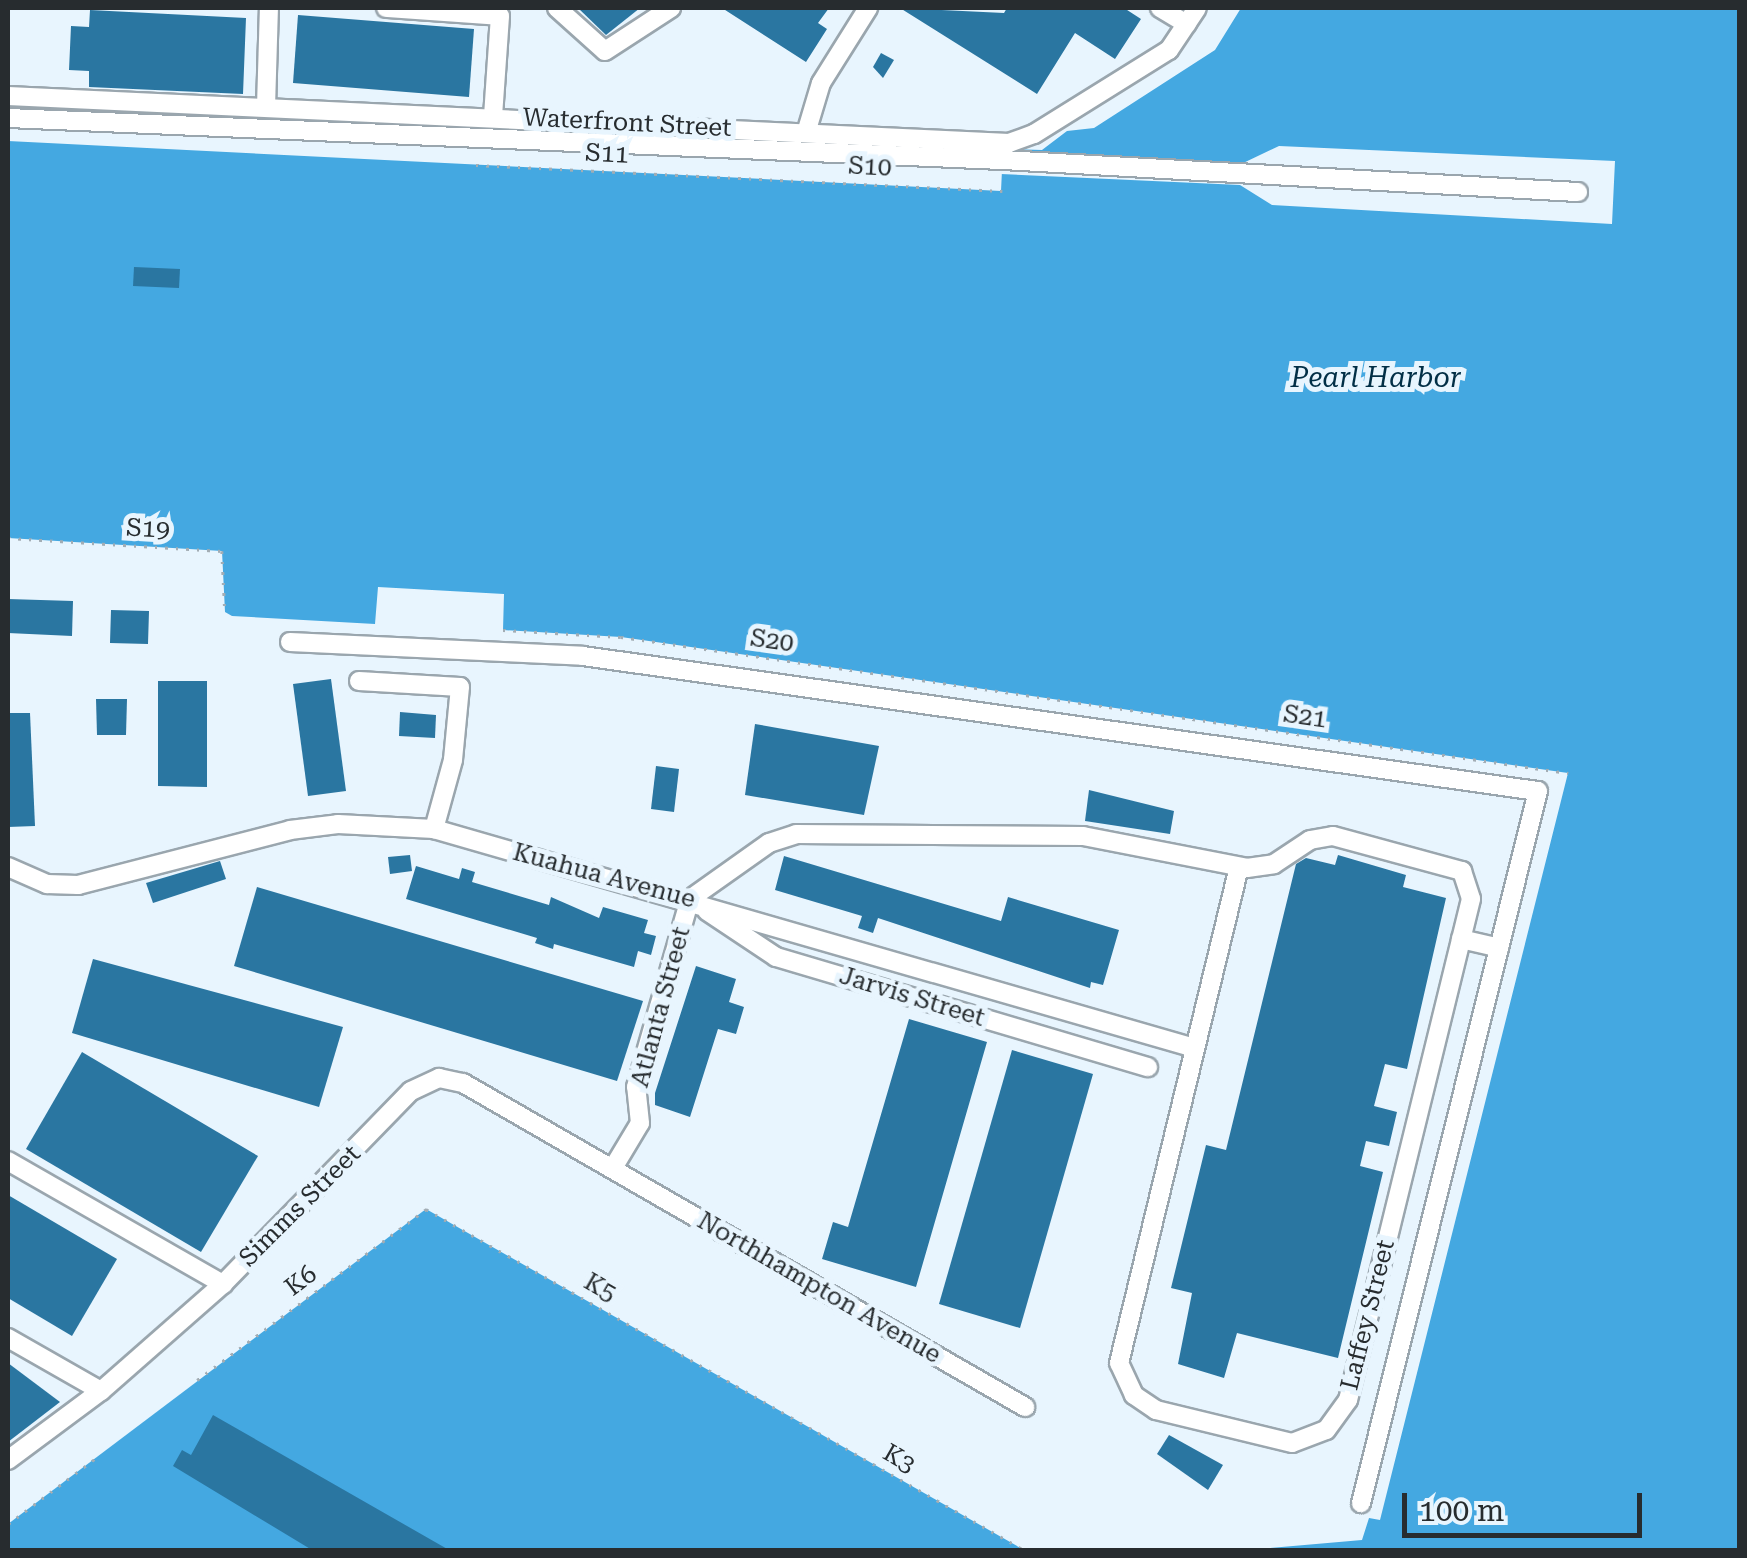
<!DOCTYPE html>
<style>
body{margin:0}
#map{position:relative;width:1747px;height:1558px;overflow:hidden;background:#e8f5fe;font-family:"Roboto Serif",serif}
div>[style]{position:absolute}
[style*='--x']{left:calc(var(--x)*1px);top:calc(var(--y)*1px);width:calc(var(--w)*1px);rotate:calc(var(--a)*1deg)}
.water>*{inset:0;background:#44a8e1}
.pier>*{inset:0;background:#e8f5fe}
.building>*{inset:0;background:#2a76a1}
.path>*{height:2.5px;margin-top:-1.25px;transform-origin:0;background:repeating-linear-gradient(90deg,#a3adb4 0 2.5px,transparent 0 10.5px)}
.roads{filter:drop-shadow(2px 0 #9aa6ae) drop-shadow(-2px 0 #9aa6ae) drop-shadow(0 2px #9aa6ae) drop-shadow(0 -2px #9aa6ae)}
.minor>*{height:18px;margin:-9px;padding:0 9px;transform-origin:9px;border-radius:9px;background:#fff}
span{translate:-50% -50%;white-space:nowrap;text-align:center;line-height:1.15;-webkit-text-stroke:10px #e8f5fe;paint-order:stroke}
.street-label{font-size:25px;color:#272c2f}
.water-label{font-size:28px;color:#022f46;font-style:italic}
.frame{position:absolute;inset:0;border:10px solid #272c2f;pointer-events:none}
.scale{position:absolute;left:1402px;top:1493px;width:240px;height:45px;box-sizing:border-box;border:5px solid #272c2f;border-top:0;padding-left:12px;font-size:30px;line-height:35px;white-space:nowrap;color:#272c2f;-webkit-text-stroke:8px #e8f5fe;paint-order:stroke}
</style>
<div id="map">
<div class="water">
<i style="clip-path:polygon(1241px 8px,1739px 8px,1739px 1550px,1248px 1550px,1362px 1540px,1369px 1518px,1380px 1520px,1568px 773px,621px 637px,503px 630px,504px 594px,378px 587px,375px 624px,232px 616px,225px 612px,222px 551px,8px 538px,8px 141px,1001px 191px,1003px 149px,1042px 150px,1067px 131px,1094px 128px,1215px 50px)"></i>
<i style="clip-path:polygon(426px 1209px,1024px 1550px,8px 1550px,8px 1524px)"></i>
</div>
<div class="pier">
<i style="clip-path:polygon(1279px 146px,1615px 161px,1612px 224px,1272px 205px,1240px 185px,1001px 174px,1003px 149px,1239px 165px)"></i>
</div>
<div class="building">
<i style="clip-path:polygon(578px 8px,640px 8px,606px 35px)"></i>
<i style="clip-path:polygon(722px 8px,829px 8px,818px 23px,827px 29px,806px 62px)"></i>
<i style="clip-path:polygon(900px 8px,1004px 13px,1007px 8px,1124px 8px,1141px 19px,1115px 59px,1075px 33px,1037px 94px)"></i>
<i style="clip-path:polygon(90px 10px,246px 18px,243px 94px,89px 87px,89px 71px,69px 70px,71px 26px,89px 27px)"></i>
<i style="clip-path:polygon(298px 15px,474px 29px,469px 97px,293px 83px)"></i>
<i style="clip-path:polygon(881px 53px,894px 60px,883px 78px,873px 67px)"></i>
<i style="clip-path:polygon(134px 267px,180px 269px,179px 288px,133px 286px)"></i>
<i style="clip-path:polygon(8px 599px,73px 601px,72px 636px,8px 633px)"></i>
<i style="clip-path:polygon(111px 610px,149px 611px,148px 644px,110px 643px)"></i>
<i style="clip-path:polygon(331px 679px,346px 791px,308px 796px,293px 684px)"></i>
<i style="clip-path:polygon(158px 681px,207px 681px,207px 787px,158px 786px)"></i>
<i style="clip-path:polygon(96px 699px,127px 699px,126px 735px,97px 735px)"></i>
<i style="clip-path:polygon(400px 712px,436px 715px,435px 738px,399px 736px)"></i>
<i style="clip-path:polygon(8px 713px,30px 713px,35px 826px,8px 827px)"></i>
<i style="clip-path:polygon(755px 724px,879px 746px,864px 815px,745px 795px)"></i>
<i style="clip-path:polygon(656px 766px,679px 769px,674px 812px,651px 809px)"></i>
<i style="clip-path:polygon(1089px 790px,1174px 811px,1170px 834px,1085px 821px)"></i>
<i style="clip-path:polygon(410px 855px,412px 871px,390px 874px,388px 857px)"></i>
<i style="clip-path:polygon(1338px 855px,1406px 875px,1403px 887px,1446px 898px,1407px 1069px,1385px 1064px,1374px 1106px,1397px 1112px,1389px 1146px,1366px 1141px,1360px 1166px,1383px 1172px,1338px 1358px,1237px 1333px,1224px 1378px,1178px 1364px,1192px 1293px,1171px 1288px,1206px 1145px,1226px 1150px,1296px 864px,1306px 858px,1335px 865px)"></i>
<i style="clip-path:polygon(784px 856px,1001px 921px,1008px 897px,1119px 930px,1103px 985px,1091px 982px,1090px 988px,878px 918px,873px 933px,858px 928px,862px 916px,775px 890px)"></i>
<i style="clip-path:polygon(220px 861px,226px 879px,153px 903px,146px 883px)"></i>
<i style="clip-path:polygon(416px 866px,459px 879px,462px 868px,475px 872px,472px 882px,549px 905px,551px 897px,599px 918px,603px 907px,648px 920px,644px 933px,656px 936px,651px 955px,638px 951px,634px 967px,554px 944px,553px 949px,535px 943px,537px 938px,406px 899px)"></i>
<i style="clip-path:polygon(257px 887px,643px 1001px,617px 1081px,234px 966px)"></i>
<i style="clip-path:polygon(93px 959px,343px 1027px,319px 1107px,72px 1033px)"></i>
<i style="clip-path:polygon(696px 966px,736px 979px,729px 1002px,744px 1007px,736px 1034px,718px 1029px,690px 1117px,655px 1105px,655px 1093px)"></i>
<i style="clip-path:polygon(909px 1019px,987px 1042px,916px 1287px,822px 1259px,833px 1222px,848px 1227px)"></i>
<i style="clip-path:polygon(1012px 1050px,1093px 1074px,1020px 1328px,939px 1304px)"></i>
<i style="clip-path:polygon(82px 1052px,258px 1156px,201px 1252px,26px 1149px)"></i>
<i style="clip-path:polygon(8px 1195px,117px 1259px,72px 1336px,8px 1298px)"></i>
<i style="clip-path:polygon(8px 1363px,60px 1402px,8px 1442px)"></i>
<i style="clip-path:polygon(213px 1415px,449px 1550px,312px 1550px,173px 1466px,182px 1450px,191px 1455px)"></i>
<i style="clip-path:polygon(1169px 1435px,1223px 1465px,1208px 1490px,1157px 1454px)"></i>
</div>
<div class="path">
<i style="--x:476;--y:165;--w:527;--a:2.83"></i>
<i style="--x:8;--y:538;--w:214;--a:3.5"></i>
<i style="--x:222;--y:551;--w:61;--a:87.2"></i>
<i style="--x:503;--y:630;--w:118;--a:3.4"></i>
<i style="--x:621;--y:637;--w:957;--a:8.17"></i>
<i style="--x:197;--y:1380;--w:286;--a:-36.7"></i>
<i style="--x:426;--y:1209;--w:688;--a:29.69"></i>
<i style="--x:8;--y:1524;--w:115;--a:-36.9"></i>
</div>
<div class="roads">
<div class="minor">
<i style="--x:386;--y:8;--w:114;--a:4"></i>
<i style="--x:500;--y:16;--w:100;--a:94"></i>
<i style="--x:557;--y:8;--w:64;--a:41.9"></i>
<i style="--x:605;--y:51;--w:79;--a:-33.1"></i>
<i style="--x:1160;--y:8;--w:31;--a:31"></i>
<i style="--x:8;--y:96;--w:1002;--a:2.69"></i>
<i style="--x:1009;--y:143;--w:27;--a:-20"></i>
<i style="--x:1034;--y:134;--w:159;--a:-31.9"></i>
<i style="--x:1169;--y:50;--w:50;--a:-56.3"></i>
<i style="--x:266;--y:107;--w:99;--a:-88.3"></i>
<i style="--x:8;--y:118;--w:996;--a:2.42"></i>
<i style="--x:1003;--y:160;--w:576;--a:3.19"></i>
<i style="--x:806;--y:133;--w:52;--a:-73.3"></i>
<i style="--x:821;--y:83;--w:89;--a:-57.9"></i>
<i style="--x:290;--y:642;--w:293;--a:2.7"></i>
<i style="--x:583;--y:656;--w:964;--a:8.05"></i>
<i style="--x:1538;--y:791;--w:734;--a:103.96"></i>
<i style="--x:359;--y:681;--w:101;--a:3.4"></i>
<i style="--x:460;--y:687;--w:73;--a:95.5"></i>
<i style="--x:453;--y:760;--w:72;--a:105.4"></i>
<i style="--x:8;--y:867;--w:43;--a:23.6"></i>
<i style="--x:47;--y:884;--w:31;--a:2"></i>
<i style="--x:78;--y:885;--w:219;--a:-14.5"></i>
<i style="--x:290;--y:830;--w:48;--a:-7.1"></i>
<i style="--x:338;--y:824;--w:96;--a:3"></i>
<i style="--x:434;--y:829;--w:791;--a:16.07"></i>
<i style="--x:690;--y:899;--w:97;--a:-35.3"></i>
<i style="--x:769;--y:843;--w:28;--a:-18"></i>
<i style="--x:796;--y:834;--w:287;--a:0.4"></i>
<i style="--x:1083;--y:836;--w:167;--a:11"></i>
<i style="--x:1247;--y:868;--w:27;--a:-8"></i>
<i style="--x:1274;--y:864;--w:43;--a:-33.7"></i>
<i style="--x:1310;--y:840;--w:23;--a:-10"></i>
<i style="--x:1333;--y:836;--w:134;--a:15.2"></i>
<i style="--x:1462;--y:871;--w:29;--a:72"></i>
<i style="--x:1471;--y:899;--w:516;--a:103.79"></i>
<i style="--x:1348;--y:1400;--w:37;--a:126"></i>
<i style="--x:1326;--y:1430;--w:36;--a:159"></i>
<i style="--x:1292;--y:1443;--w:140;--a:-166.4"></i>
<i style="--x:1156;--y:1410;--w:27;--a:-146"></i>
<i style="--x:1134;--y:1395;--w:35;--a:-115"></i>
<i style="--x:1119;--y:1363;--w:510;--a:-76.4"></i>
<i style="--x:707;--y:911;--w:83;--a:33.7"></i>
<i style="--x:776;--y:957;--w:388;--a:16.5"></i>
<i style="--x:1461;--y:939;--w:39;--a:13"></i>
<i style="--x:8;--y:1161;--w:248;--a:29.8"></i>
<i style="--x:613;--y:1168;--w:52;--a:-59"></i>
<i style="--x:640;--y:1123;--w:36;--a:-96"></i>
<i style="--x:636;--y:1087;--w:196;--a:-74"></i>
<i style="--x:8;--y:1338;--w:107;--a:29.7"></i>
<i style="--x:8;--y:1460;--w:116;--a:-36.6"></i>
<i style="--x:101;--y:1391;--w:162;--a:-41.3"></i>
<i style="--x:223;--y:1284;--w:269;--a:-45.8"></i>
<i style="--x:411;--y:1091;--w:31;--a:-25"></i>
<i style="--x:439;--y:1078;--w:25;--a:12"></i>
<i style="--x:463;--y:1083;--w:649;--a:29.96"></i>
</div>
</div>
<div class="street-label">
<span style="left:627px;top:123px;rotate:3deg">Waterfront Street</span>
<span style="left:607px;top:154px;rotate:3deg">S11</span>
<span style="left:870px;top:167px;rotate:3deg">S10</span>
<span style="left:148px;top:529px;rotate:3deg">S19</span>
<span style="left:772px;top:641px;rotate:8deg">S20</span>
<span style="left:1305px;top:717px;rotate:8deg">S21</span>
<span style="left:604px;top:876px;rotate:15deg">Kuahua Avenue</span>
<span style="left:912px;top:997px;rotate:17deg">Jarvis Street</span>
<span style="left:661px;top:1007px;rotate:-75deg">Atlanta Street</span>
<span style="left:300px;top:1206px;rotate:-45deg">Simms Street</span>
<span style="left:301px;top:1281px;rotate:-37deg">K6</span>
<span style="left:600px;top:1288px;rotate:30deg">K5</span>
<span style="left:819px;top:1288px;rotate:30deg">Northhampton Avenue</span>
<span style="left:1368px;top:1315px;rotate:-76deg">Laffey Street</span>
<span style="left:899px;top:1459px;rotate:30deg">K3</span>
</div>
<div class="water-label">
<span style="left:1376px;top:378px">Pearl Harbor</span>
</div>
<div class="frame"></div>
<div class="scale">100 m</div>
</div>
